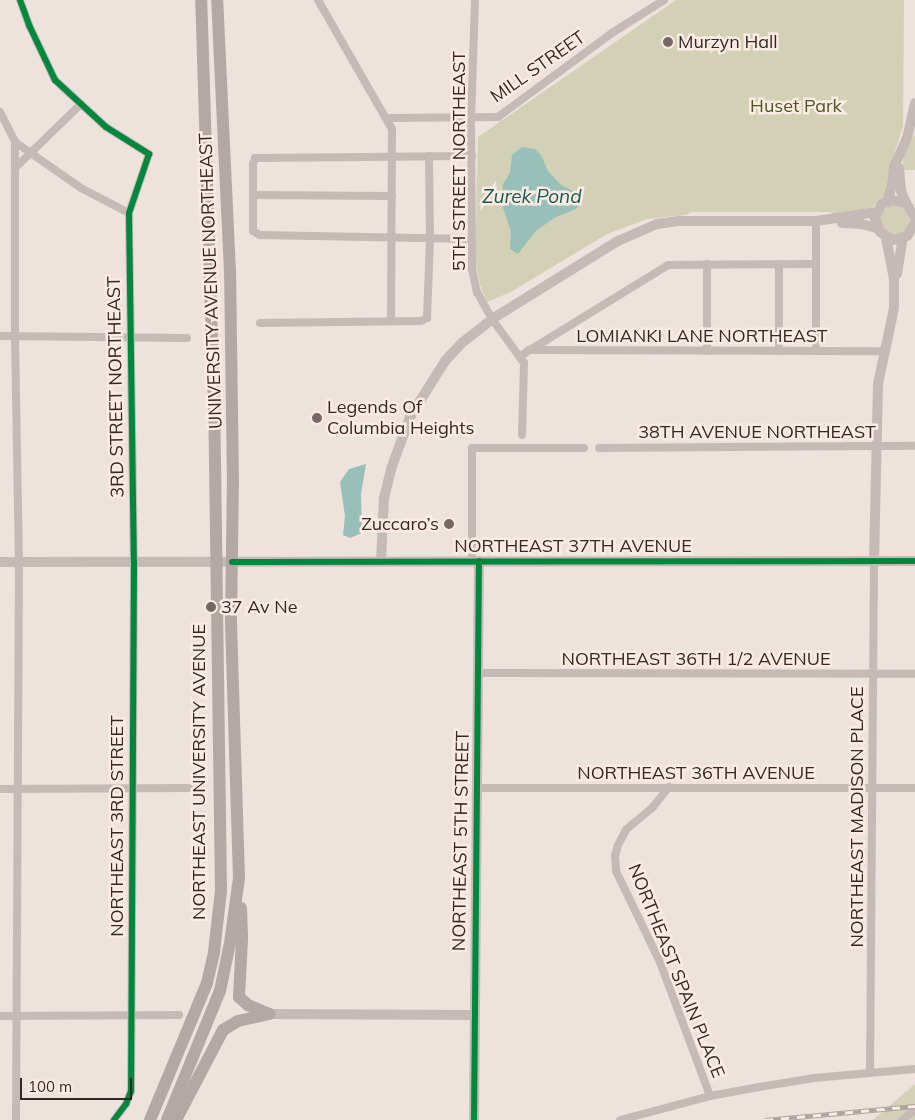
<!DOCTYPE html>
<meta charset="utf-8">
<style>
body{margin:0}
#map{position:relative;width:915px;height:1120px;overflow:hidden;background:#ede2dc;font-family:Mulish,sans-serif}
div>[style]{position:absolute}
[style*='--x']{left:calc(var(--x)*1px);top:calc(var(--y)*1px);width:calc(var(--w)*1px);rotate:calc(var(--a)*1deg)}
.green>*{inset:0;background:#d3d1b5}
.round{border-radius:50%}
.water>*{inset:0;background:#98c0b8}
.minor>*{height:8px;margin:-4px;padding:0 4px;transform-origin:4px;border-radius:4px;background:#c5bab6}
.tertiary>*{height:10px;margin:-5px;padding:0 5px;transform-origin:5px;border-radius:5px;background:#c5bab6}
.primary>*{height:12px;margin:-6px;padding:0 6px;transform-origin:6px;border-radius:6px;background:#b4a8a5}
.rail>*{height:4.5px;margin-top:-2.25px;transform-origin:0;background:repeating-linear-gradient(90deg,#fbebe3 0 8px,#ada4a0 0 16px);box-sizing:border-box;border-block:1px solid #ada4a0}
.cycleway>*{height:6px;margin:-3px;padding:0 3px;transform-origin:3px;border-radius:3px;background:#00873e}
.dots>*{width:14px;height:14px;translate:-50% -50%;box-sizing:border-box;border:2px solid #fbebe3;border-radius:50%}
span{translate:-50% -50%;white-space:nowrap;text-align:center;line-height:1.15;-webkit-text-stroke:5px #fbebe3;paint-order:stroke}
.poi-label{font-size:18px;color:#352725}
.left{translate:0 -50%;text-align:left}
.right{translate:-100% -50%;text-align:right}
.street-label{font-size:18px;color:#352725}
.park-label{font-size:18px;color:#4e5626}
.water-label{font-size:19px;color:#175a51;font-style:italic}
.scale{position:absolute;left:20px;top:1078px;width:112px;height:22px;box-sizing:border-box;border:2px solid #352725;border-top:0;padding-left:6px;font-size:15px;line-height:18px;white-space:nowrap;color:#352725;-webkit-text-stroke:4px #fbebe3;paint-order:stroke}
</style>
<div id="map">
<div class="green">
<i style="clip-path:polygon(676px 0,904px 0,903px 127px,891px 163px,889px 188px,884px 200px,864px 212px,835px 215px,830px 212px,692px 212px,685px 215px,647px 219px,607px 234px,511px 292px,487px 302px,480px 285px,475px 260px,478px 137px)"></i>
<i style="clip-path:polygon(915px 133px,915px 170px,902px 170px,904px 155px)"></i>
<i class="round" style="left:881px;top:205px;width:30px;height:30px"></i>
<i style="clip-path:polygon(915px 1084px,915px 1120px,873px 1120px)"></i>
</div>
<div class="water">
<i style="clip-path:polygon(522px 147px,535px 149px,541px 155px,548px 171px,561px 185px,577px 193px,583px 200px,576px 209px,554px 218px,536px 231px,518px 254px,510px 249px,511px 232px,501px 202px,503px 184px,510px 173px,512px 155px)"></i>
<i style="clip-path:polygon(366px 464px,361px 494px,362px 533px,350px 538px,343px 535px,345px 516px,340px 482px,349px 469px)"></i>
</div>
<div class="minor">
<i style="--x:20;--y:0;--w:27;--a:70"></i>
<i style="--x:29;--y:25;--w:61;--a:64.7"></i>
<i style="--x:55;--y:80;--w:69;--a:42.7"></i>
<i style="--x:106;--y:127;--w:51;--a:32.1"></i>
<i style="--x:149;--y:154;--w:62;--a:108.7"></i>
<i style="--x:129;--y:213;--w:349;--a:89.2"></i>
<i style="--x:134;--y:562;--w:529;--a:90.32"></i>
<i style="--x:131;--y:1091;--w:14;--a:111"></i>
<i style="--x:126;--y:1104;--w:20;--a:127"></i>
<i style="--x:318;--y:0;--w:149;--a:60.2"></i>
<i style="--x:392;--y:129;--w:191;--a:90.3"></i>
<i style="--x:475;--y:0;--w:118;--a:91.9"></i>
<i style="--x:471;--y:118;--w:151;--a:89.6"></i>
<i style="--x:472;--y:269;--w:24;--a:78"></i>
<i style="--x:477;--y:292;--w:31;--a:61"></i>
<i style="--x:492;--y:319;--w:54;--a:54"></i>
<i style="--x:524;--y:363;--w:72;--a:91.6"></i>
<i style="--x:0;--y:112;--w:34;--a:63"></i>
<i style="--x:15;--y:142;--w:80;--a:34.9"></i>
<i style="--x:81;--y:188;--w:54;--a:27.5"></i>
<i style="--x:387;--y:118;--w:111;--a:-0.5"></i>
<i style="--x:498;--y:117;--w:142;--a:-36.4"></i>
<i style="--x:612;--y:33;--w:62;--a:-32.4"></i>
<i style="--x:15;--y:142;--w:194;--a:90"></i>
<i style="--x:15;--y:336;--w:226;--a:89"></i>
<i style="--x:19;--y:562;--w:558;--a:90.31"></i>
<i style="--x:472;--y:156;--w:217;--a:179.5"></i>
<i style="--x:255;--y:158;--w:6;--a:108"></i>
<i style="--x:253;--y:164;--w:67;--a:90"></i>
<i style="--x:253;--y:231;--w:8;--a:30"></i>
<i style="--x:260;--y:235;--w:212;--a:1.1"></i>
<i style="--x:15;--y:168;--w:92;--a:-44.1"></i>
<i style="--x:253;--y:195;--w:139;--a:0.4"></i>
<i style="--x:816;--y:221;--w:130;--a:90"></i>
<i style="--x:707;--y:264;--w:87;--a:90"></i>
<i style="--x:779;--y:264;--w:87;--a:90"></i>
<i style="--x:260;--y:323;--w:161;--a:-0.7"></i>
<i style="--x:421;--y:321;--w:7;--a:-27"></i>
<i style="--x:427;--y:318;--w:79;--a:-87.8"></i>
<i style="--x:430;--y:239;--w:83;--a:-90.7"></i>
<i style="--x:0;--y:336;--w:187;--a:0.6"></i>
<i style="--x:530;--y:350;--w:162;--a:-31.6"></i>
<i style="--x:668;--y:265;--w:148;--a:-0.4"></i>
<i style="--x:520;--y:357;--w:11;--a:-38"></i>
<i style="--x:529;--y:350;--w:357;--a:0.2"></i>
<i style="--x:599;--y:448;--w:316;--a:-0.4"></i>
<i style="--x:472;--y:561;--w:113;--a:-90"></i>
<i style="--x:472;--y:448;--w:112;--a:0"></i>
<i style="--x:478;--y:673;--w:437;--a:0.1"></i>
<i style="--x:669;--y:787;--w:26;--a:129"></i>
<i style="--x:653;--y:807;--w:35;--a:140"></i>
<i style="--x:626;--y:830;--w:17;--a:118"></i>
<i style="--x:618;--y:845;--w:11;--a:105"></i>
<i style="--x:615;--y:856;--w:15;--a:86"></i>
<i style="--x:616;--y:871;--w:101;--a:64.2"></i>
<i style="--x:660;--y:962;--w:143;--a:69.5"></i>
<i style="--x:477;--y:788;--w:438;--a:0"></i>
<i style="--x:0;--y:789;--w:189;--a:-0.3"></i>
<i style="--x:0;--y:1016;--w:179;--a:-0.3"></i>
<i style="--x:870;--y:1073;--w:512;--a:-89.55"></i>
<i style="--x:620;--y:1120;--w:93;--a:-14.9"></i>
<i style="--x:710;--y:1096;--w:50;--a:-10.4"></i>
<i style="--x:759;--y:1087;--w:56;--a:-9.3"></i>
<i style="--x:814;--y:1078;--w:101;--a:-5.1"></i>
<i style="--x:902;--y:1120;--w:16;--a:-38"></i>
</div>
<div class="tertiary">
<i style="--x:899;--y:168;--w:23;--a:85"></i>
<i style="--x:901;--y:191;--w:13;--a:67"></i>
<i style="--x:887;--y:202;--w:17;--a:-73"></i>
<i style="--x:892;--y:186;--w:19;--a:-84"></i>
<i style="--x:894;--y:167;--w:32;--a:-66"></i>
<i style="--x:907;--y:138;--w:36;--a:-77"></i>
<i style="--x:915;--y:217;--w:17;--a:-123"></i>
<i style="--x:906;--y:203;--w:13;--a:-167"></i>
<i style="--x:893;--y:200;--w:12;--a:160"></i>
<i style="--x:882;--y:204;--w:16;--a:117"></i>
<i style="--x:875;--y:218;--w:15;--a:70"></i>
<i style="--x:880;--y:232;--w:15;--a:32"></i>
<i style="--x:893;--y:240;--w:15;--a:-16"></i>
<i style="--x:907;--y:236;--w:15;--a:-58"></i>
<i style="--x:842;--y:223;--w:19;--a:3"></i>
<i style="--x:861;--y:224;--w:16;--a:14"></i>
<i style="--x:897;--y:274;--w:36;--a:-81"></i>
<i style="--x:381;--y:561;--w:63;--a:-87.3"></i>
<i style="--x:384;--y:498;--w:30;--a:-76"></i>
<i style="--x:391;--y:469;--w:55;--a:-69.9"></i>
<i style="--x:410;--y:417;--w:66;--a:-58"></i>
<i style="--x:445;--y:361;--w:26;--a:-47"></i>
<i style="--x:463;--y:342;--w:37;--a:-38"></i>
<i style="--x:492;--y:319;--w:148;--a:-31.8"></i>
<i style="--x:618;--y:241;--w:43;--a:-23.6"></i>
<i style="--x:657;--y:224;--w:21;--a:-8"></i>
<i style="--x:678;--y:221;--w:138;--a:0"></i>
<i style="--x:816;--y:221;--w:62;--a:-8.4"></i>
<i style="--x:874;--y:561;--w:177;--a:-88.7"></i>
<i style="--x:878;--y:384;--w:78;--a:-78.1"></i>
<i style="--x:894;--y:308;--w:29;--a:-90"></i>
<i style="--x:894;--y:279;--w:42;--a:-101"></i>
<i style="--x:0;--y:562;--w:915;--a:-0.06"></i>
<i style="--x:269;--y:1014;--w:206;--a:0.3"></i>
<i style="--x:474;--y:1120;--w:559;--a:-89.49"></i>
</div>
<div class="primary">
<i style="--x:241;--y:908;--w:31;--a:88"></i>
<i style="--x:242;--y:939;--w:58;--a:93"></i>
<i style="--x:239;--y:997;--w:12;--a:42"></i>
<i style="--x:248;--y:1005;--w:23;--a:23"></i>
<i style="--x:150;--y:1120;--w:148;--a:-67.4"></i>
<i style="--x:207;--y:983;--w:32;--a:-77"></i>
<i style="--x:214;--y:952;--w:61;--a:-83.5"></i>
<i style="--x:221;--y:891;--w:484;--a:-90.8"></i>
<i style="--x:214;--y:407;--w:407;--a:-91.8"></i>
<i style="--x:167;--y:1120;--w:139;--a:-67.7"></i>
<i style="--x:220;--y:991;--w:49;--a:-78.2"></i>
<i style="--x:230;--y:943;--w:66;--a:-82.1"></i>
<i style="--x:239;--y:878;--w:258;--a:-91.8"></i>
<i style="--x:231;--y:620;--w:137;--a:-89.2"></i>
<i style="--x:233;--y:483;--w:211;--a:-90.8"></i>
<i style="--x:230;--y:272;--w:272;--a:-92.7"></i>
<i style="--x:176;--y:1120;--w:102;--a:-62.4"></i>
<i style="--x:223;--y:1030;--w:17;--a:-31"></i>
<i style="--x:238;--y:1021;--w:32;--a:-13"></i>
</div>
<div class="rail">
<i style="--x:765;--y:1120;--w:151;--a:-5.3"></i>
</div>
<div class="cycleway">
<i style="--x:20;--y:0;--w:27;--a:70"></i>
<i style="--x:29;--y:25;--w:61;--a:64.7"></i>
<i style="--x:55;--y:80;--w:69;--a:42.7"></i>
<i style="--x:106;--y:127;--w:51;--a:32.1"></i>
<i style="--x:149;--y:154;--w:62;--a:108.7"></i>
<i style="--x:129;--y:213;--w:349;--a:89.2"></i>
<i style="--x:134;--y:562;--w:529;--a:90.32"></i>
<i style="--x:131;--y:1091;--w:14;--a:111"></i>
<i style="--x:126;--y:1104;--w:20;--a:127"></i>
<i style="--x:232;--y:562;--w:683;--a:-0.08"></i>
<i style="--x:474;--y:1120;--w:559;--a:-89.49"></i>
</div>
<div class="dots">
<i style="left:668px;top:42px;background:#756865"></i>
<i style="left:317px;top:418px;background:#756865"></i>
<i style="left:449px;top:524px;background:#756865"></i>
<i style="left:211px;top:607px;background:#756865"></i>
</div>
<div class="poi-label">
<span class="left" style="left:678px;top:42px">Murzyn Hall</span>
<span class="left" style="left:327px;top:418px">Legends Of<br>Columbia Heights</span>
<span class="right" style="left:439px;top:524px">Zuccaro’s</span>
<span class="left" style="left:221px;top:607px">37 Av Ne</span>
</div>
<div class="street-label">
<span style="left:538px;top:67px;rotate:-35deg">MILL STREET</span>
<span style="left:459px;top:161px;rotate:-90deg">5TH STREET NORTHEAST</span>
<span style="left:211px;top:281px;rotate:-92deg">UNIVERSITY AVENUE NORTHEAST</span>
<span style="left:702px;top:336px">LOMIANKI LANE NORTHEAST</span>
<span style="left:116px;top:387px;rotate:-91deg">3RD STREET NORTHEAST</span>
<span style="left:757px;top:432px">38TH AVENUE NORTHEAST</span>
<span style="left:573px;top:546px">NORTHEAST 37TH AVENUE</span>
<span style="left:696px;top:659px">NORTHEAST 36TH 1/2 AVENUE</span>
<span style="left:199px;top:772px;rotate:-90deg">NORTHEAST UNIVERSITY AVENUE</span>
<span style="left:696px;top:773px">NORTHEAST 36TH AVENUE</span>
<span style="left:857px;top:817px;rotate:-90deg">NORTHEAST MADISON PLACE</span>
<span style="left:117px;top:826px;rotate:-90deg">NORTHEAST 3RD STREET</span>
<span style="left:461px;top:841px;rotate:-89deg">NORTHEAST 5TH STREET</span>
<span style="left:676px;top:971px;rotate:68deg">NORTHEAST SPAIN PLACE</span>
</div>
<div class="park-label">
<span style="left:796px;top:106px">Huset Park</span>
</div>
<div class="water-label">
<span style="left:532px;top:197px">Zurek Pond</span>
</div>
<div class="scale">100 m</div>
</div>
